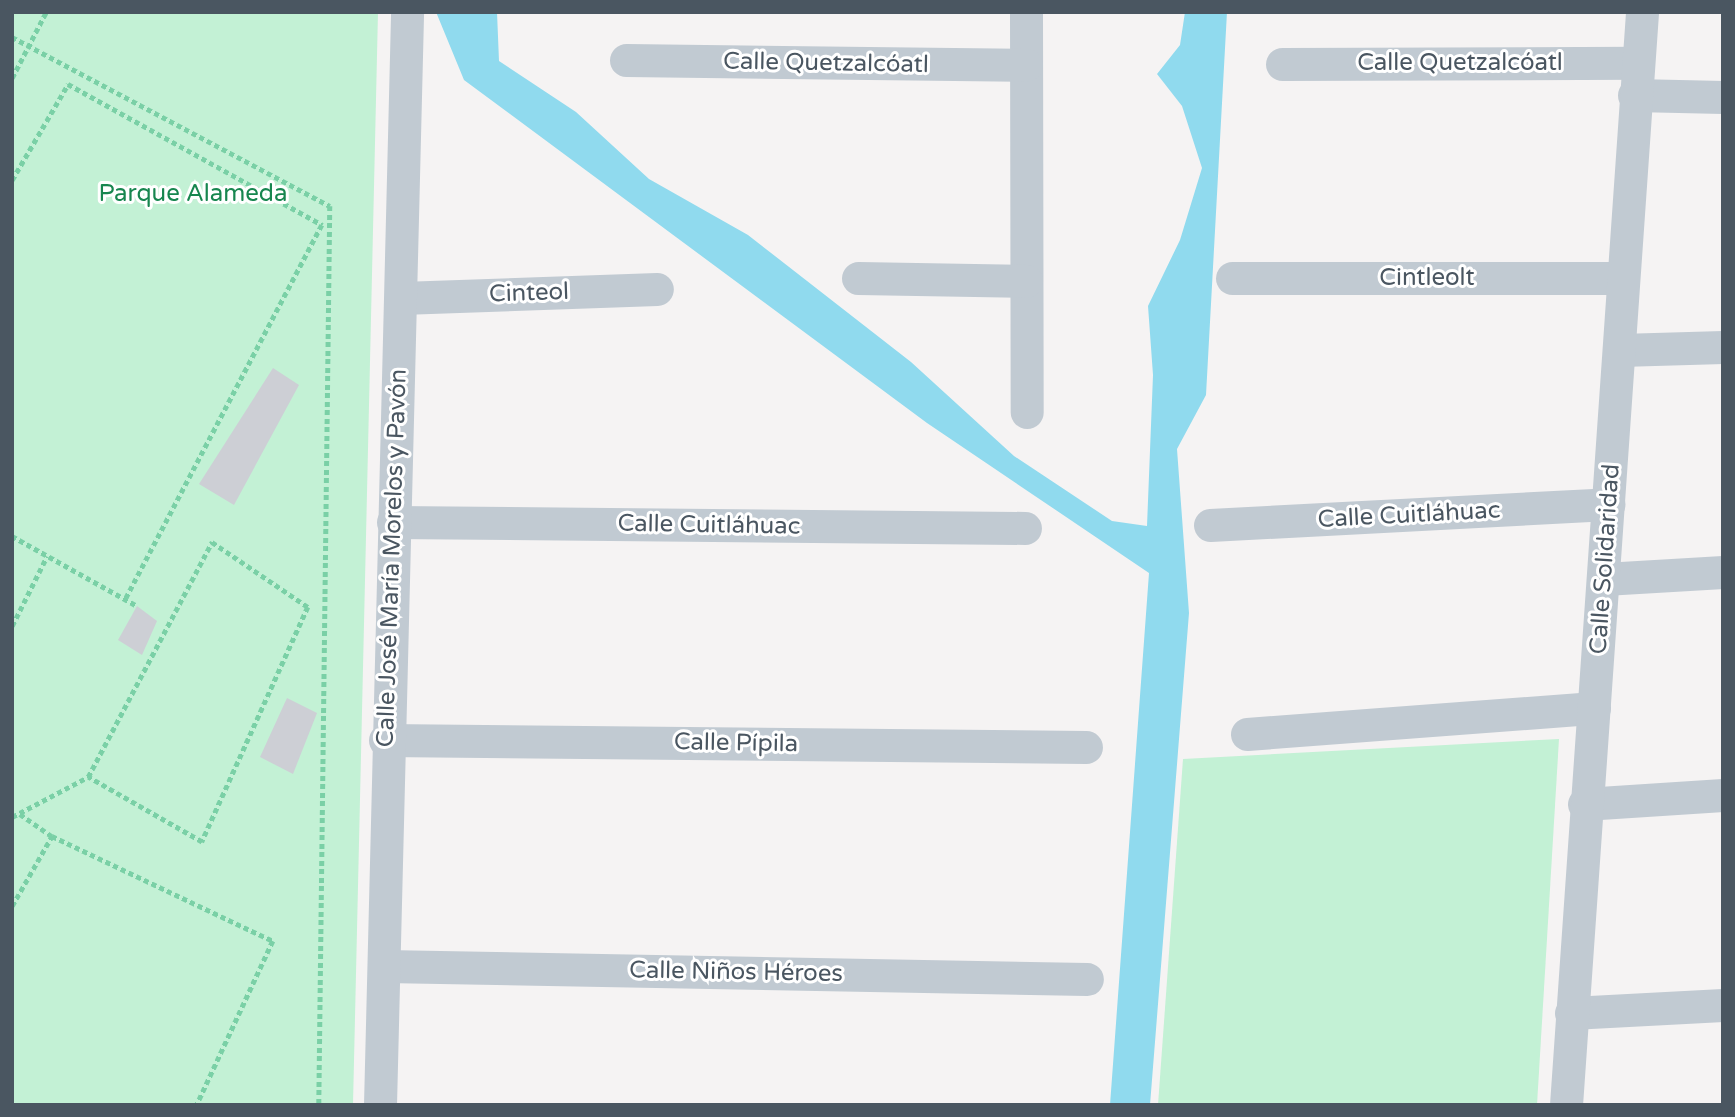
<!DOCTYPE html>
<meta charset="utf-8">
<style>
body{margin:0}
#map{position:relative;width:1735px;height:1117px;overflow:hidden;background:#f5f3f3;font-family:"Varela Round",sans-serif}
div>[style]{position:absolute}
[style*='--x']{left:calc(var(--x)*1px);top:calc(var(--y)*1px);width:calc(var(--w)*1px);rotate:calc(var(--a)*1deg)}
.green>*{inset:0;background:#c3f1d5}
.water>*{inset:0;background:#90daee}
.building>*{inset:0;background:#cdcfd5}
.path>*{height:4.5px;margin-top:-2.25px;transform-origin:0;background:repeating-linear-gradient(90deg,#7ad0a6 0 5px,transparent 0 8.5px)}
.minor>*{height:33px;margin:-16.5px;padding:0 16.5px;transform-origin:16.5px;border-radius:16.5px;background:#c1cad2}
span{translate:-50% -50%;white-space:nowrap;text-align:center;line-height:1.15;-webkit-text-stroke:6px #fff;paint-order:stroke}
.street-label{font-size:24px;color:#4a5661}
.park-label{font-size:24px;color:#17864f}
.frame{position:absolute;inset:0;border:14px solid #4a5661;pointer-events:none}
</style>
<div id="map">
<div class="green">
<i style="clip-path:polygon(12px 12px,378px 12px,353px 1105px,12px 1105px)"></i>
<i style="clip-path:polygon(1559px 739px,1537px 1105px,1158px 1105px,1183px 759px)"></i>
</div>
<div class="water">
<i style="clip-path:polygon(436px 12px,497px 12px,499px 61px,576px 112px,649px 179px,748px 235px,911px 362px,1014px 456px,1112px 521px,1147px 526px,1153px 375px,1148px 306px,1180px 240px,1202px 168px,1182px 106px,1157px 74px,1180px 45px,1185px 12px,1227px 12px,1206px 395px,1177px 449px,1189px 613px,1150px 1105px,1110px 1105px,1149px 573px,927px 423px,464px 80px)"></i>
</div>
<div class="building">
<i style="clip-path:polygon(273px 368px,299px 385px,234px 505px,199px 484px)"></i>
<i style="clip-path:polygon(137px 606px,157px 621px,142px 655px,118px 640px)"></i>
<i style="clip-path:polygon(287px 698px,317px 713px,293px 774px,260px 757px)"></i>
</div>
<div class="path">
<i style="--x:12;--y:37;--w:360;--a:28"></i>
<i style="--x:330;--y:206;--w:899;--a:90.7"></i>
<i style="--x:12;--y:78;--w:74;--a:-62.7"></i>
<i style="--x:12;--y:180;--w:111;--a:-59.7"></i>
<i style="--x:68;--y:84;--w:291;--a:29"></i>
<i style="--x:322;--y:225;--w:421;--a:117.7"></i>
<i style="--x:12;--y:536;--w:143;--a:29.2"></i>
<i style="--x:212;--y:542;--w:116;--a:34.1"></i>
<i style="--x:308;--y:607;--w:258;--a:114.3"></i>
<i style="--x:202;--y:842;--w:131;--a:-150.3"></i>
<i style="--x:88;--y:777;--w:266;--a:-62.2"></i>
<i style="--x:12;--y:626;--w:78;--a:-63.4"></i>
<i style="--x:20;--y:814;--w:39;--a:35"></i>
<i style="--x:12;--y:817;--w:86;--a:-27.8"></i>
<i style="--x:12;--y:906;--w:81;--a:-60.3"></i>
<i style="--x:52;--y:836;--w:245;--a:25.4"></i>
<i style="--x:273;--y:941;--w:181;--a:114.9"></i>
</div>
<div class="minor">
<i style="--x:1026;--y:12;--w:400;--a:89.9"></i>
<i style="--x:626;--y:60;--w:400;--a:0.7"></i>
<i style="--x:1282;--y:64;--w:356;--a:-0.2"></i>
<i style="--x:1634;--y:95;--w:89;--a:1.3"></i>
<i style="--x:858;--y:278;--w:168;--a:1"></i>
<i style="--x:1232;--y:278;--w:389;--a:0"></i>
<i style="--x:401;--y:298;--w:256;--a:-2"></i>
<i style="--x:1620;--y:350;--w:103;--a:-1.7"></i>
<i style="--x:393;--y:522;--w:632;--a:0.54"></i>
<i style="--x:1210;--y:525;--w:399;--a:-3"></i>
<i style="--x:1604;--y:579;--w:119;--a:-3.4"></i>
<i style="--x:1247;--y:734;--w:348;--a:-4.3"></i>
<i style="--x:385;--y:740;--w:701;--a:0.57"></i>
<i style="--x:1584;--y:804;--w:139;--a:-3.7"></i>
<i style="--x:384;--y:966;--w:703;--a:1.06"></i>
<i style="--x:1571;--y:1013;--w:152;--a:-3"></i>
<i style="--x:380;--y:1105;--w:1093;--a:-88.58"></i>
<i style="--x:1566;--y:1105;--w:1096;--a:-86.02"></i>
</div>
<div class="street-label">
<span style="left:826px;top:63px;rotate:1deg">Calle Quetzalcóatl</span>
<span style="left:1460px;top:63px">Calle Quetzalcóatl</span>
<span style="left:1427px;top:278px">Cintleolt</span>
<span style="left:529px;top:293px;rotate:-2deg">Cinteol</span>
<span style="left:1409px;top:515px;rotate:-3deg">Calle Cuitláhuac</span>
<span style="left:709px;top:525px;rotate:1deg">Calle Cuitláhuac</span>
<span style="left:392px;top:558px;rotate:-88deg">Calle José María Morelos y Pavón</span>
<span style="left:1605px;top:559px;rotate:-86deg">Calle Solidaridad</span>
<span style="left:736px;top:743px;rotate:1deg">Calle Pípila</span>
<span style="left:736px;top:972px;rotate:1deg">Calle Niños Héroes</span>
</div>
<div class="park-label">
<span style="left:193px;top:194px">Parque Alameda</span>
</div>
<div class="frame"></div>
</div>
